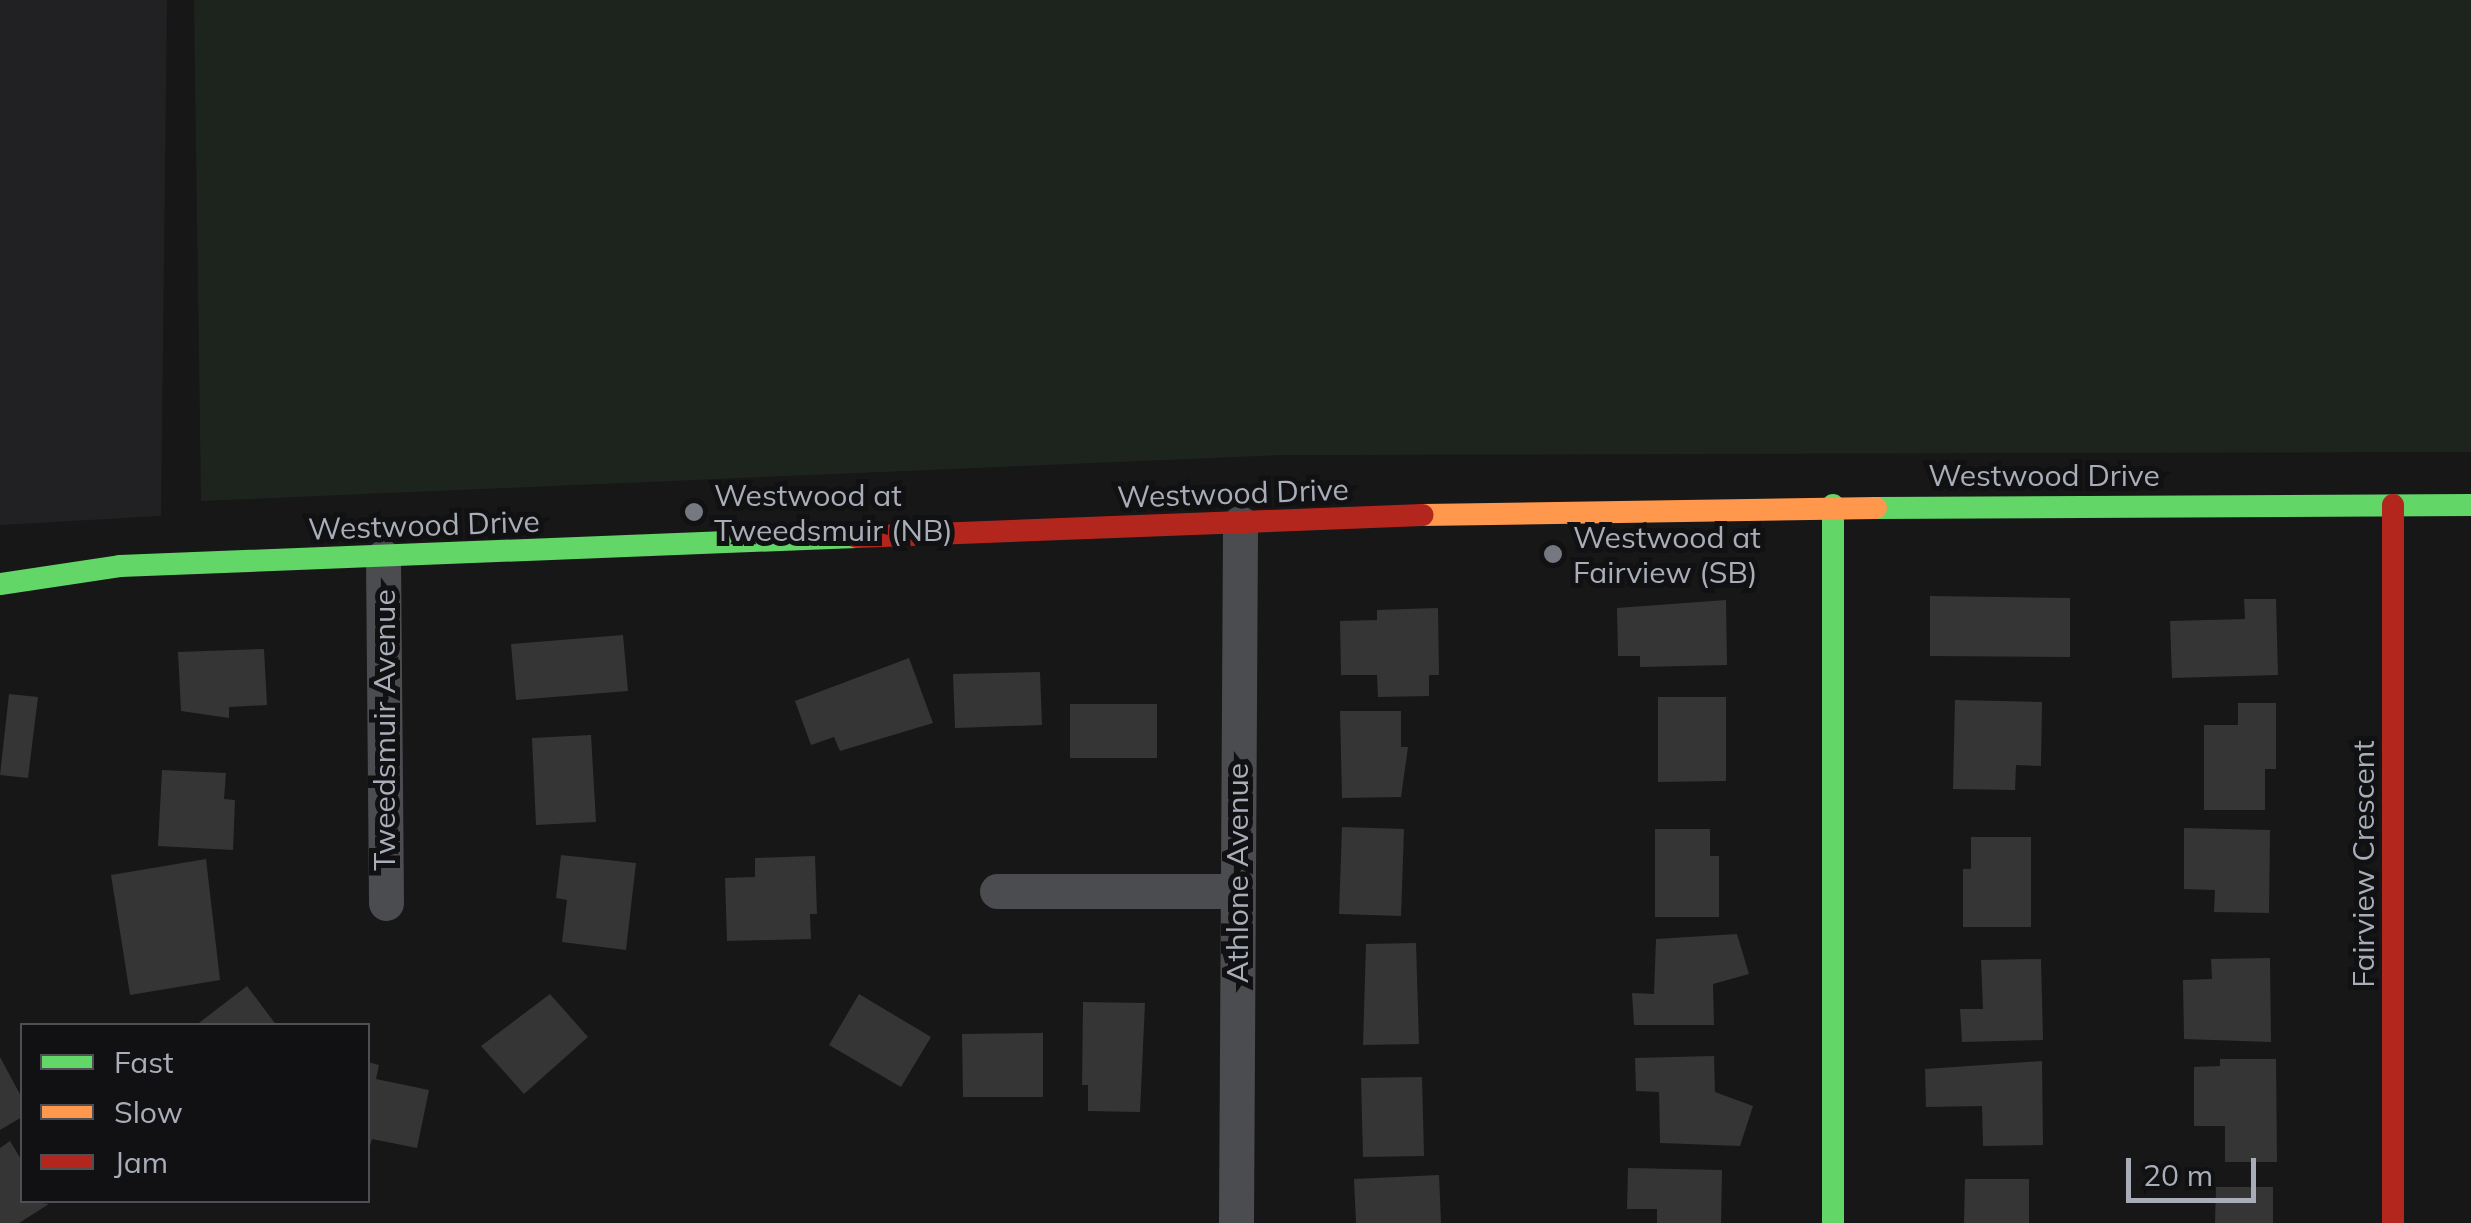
<!DOCTYPE html>
<style>
body{margin:0}
#map{position:relative;width:2471px;height:1223px;overflow:hidden;background:#171717;font-family:Mulish,sans-serif}
div>[style]{position:absolute}
[style*='--x']{left:calc(var(--x)*1px);top:calc(var(--y)*1px);width:calc(var(--w)*1px);rotate:calc(var(--a)*1deg)}
.built>*{inset:0;background:#212123}
.green>*{inset:0;background:#1d241e}
.building>*{inset:0;background:#353536}
.street>*{height:35px;margin:-17.5px;padding:0 17.5px;transform-origin:17.5px;border-radius:17.5px;background:#4b4c50}
.fast>*{height:22px;margin:-11px;padding:0 11px;transform-origin:11px;border-radius:11px;background:#63d668}
.slow>*{height:22px;margin:-11px;padding:0 11px;transform-origin:11px;border-radius:11px;background:#ff974d}
.jam>*{height:22px;margin:-11px;padding:0 11px;transform-origin:11px;border-radius:11px;background:#b3261e}
.dots>*{width:28px;height:28px;translate:-50% -50%;box-sizing:border-box;border:5px solid #111113;border-radius:50%}
span{translate:-50% -50%;white-space:nowrap;text-align:center;line-height:1.15;-webkit-text-stroke:10px #111113;paint-order:stroke}
.street-label{font-size:30px;color:#a8adb8}
.poi-label{font-size:30px;color:#a8adb8}
.left{translate:0 -50%;text-align:left}
.legend{position:absolute;left:20px;top:1023px;width:350px;height:180px;box-sizing:border-box;background:#111113;border:2px solid #4d4f55;margin:0;padding:12px 18px;list-style:none;font-size:30px;color:#a8adb8}
.legend li{display:flex;align-items:center;gap:20px;height:50px}
.legend b{width:50px;border:2px solid #4d4f55}
.scale{position:absolute;left:2126px;top:1158px;width:130px;height:45px;box-sizing:border-box;border:5px solid #a8adb8;border-top:0;padding-left:12px;font-size:30px;line-height:35px;white-space:nowrap;color:#a8adb8;-webkit-text-stroke:8px #111113;paint-order:stroke}
</style>
<div id="map">
<div class="built">
<i style="clip-path:polygon(0 0,167px 0,161px 516px,0 525px)"></i>
</div>
<div class="green">
<i style="clip-path:polygon(194px 0,2471px 0,2471px 452px,1281px 455px,201px 501px)"></i>
</div>
<div class="building">
<i style="clip-path:polygon(1930px 596px,2070px 598px,2070px 657px,1930px 656px)"></i>
<i style="clip-path:polygon(2244px 599px,2276px 599px,2278px 675px,2172px 678px,2170px 621px,2245px 619px)"></i>
<i style="clip-path:polygon(1726px 600px,1727px 665px,1640px 667px,1640px 656px,1618px 656px,1617px 608px)"></i>
<i style="clip-path:polygon(1438px 608px,1439px 675px,1429px 675px,1429px 696px,1378px 697px,1377px 675px,1341px 675px,1340px 621px,1377px 620px,1377px 610px)"></i>
<i style="clip-path:polygon(623px 635px,628px 691px,516px 700px,511px 644px)"></i>
<i style="clip-path:polygon(264px 649px,267px 705px,229px 707px,229px 718px,181px 711px,178px 652px)"></i>
<i style="clip-path:polygon(909px 658px,933px 723px,840px 751px,834px 737px,811px 745px,795px 701px)"></i>
<i style="clip-path:polygon(1040px 672px,1042px 725px,955px 728px,953px 674px)"></i>
<i style="clip-path:polygon(9px 694px,38px 697px,28px 778px,0 775px)"></i>
<i style="clip-path:polygon(1658px 697px,1726px 697px,1726px 781px,1658px 782px)"></i>
<i style="clip-path:polygon(1955px 700px,2042px 702px,2041px 766px,2016px 765px,2015px 790px,1953px 789px)"></i>
<i style="clip-path:polygon(2238px 703px,2276px 703px,2276px 769px,2265px 769px,2265px 810px,2204px 810px,2204px 725px,2238px 725px)"></i>
<i style="clip-path:polygon(1070px 704px,1157px 704px,1157px 758px,1070px 758px)"></i>
<i style="clip-path:polygon(1340px 711px,1401px 711px,1401px 747px,1408px 747px,1401px 797px,1342px 798px)"></i>
<i style="clip-path:polygon(591px 735px,596px 822px,536px 825px,532px 738px)"></i>
<i style="clip-path:polygon(162px 770px,226px 773px,224px 799px,235px 800px,233px 850px,158px 846px)"></i>
<i style="clip-path:polygon(1342px 827px,1404px 829px,1401px 916px,1339px 914px)"></i>
<i style="clip-path:polygon(2184px 828px,2270px 830px,2269px 913px,2214px 912px,2215px 890px,2184px 889px)"></i>
<i style="clip-path:polygon(1655px 829px,1710px 829px,1710px 856px,1719px 856px,1719px 917px,1655px 917px)"></i>
<i style="clip-path:polygon(1971px 837px,2031px 837px,2031px 927px,1963px 927px,1963px 869px,1971px 869px)"></i>
<i style="clip-path:polygon(561px 855px,636px 863px,626px 950px,562px 942px,567px 900px,556px 898px)"></i>
<i style="clip-path:polygon(815px 856px,817px 914px,810px 914px,811px 939px,727px 941px,725px 878px,755px 877px,755px 858px)"></i>
<i style="clip-path:polygon(206px 859px,220px 980px,130px 995px,111px 875px)"></i>
<i style="clip-path:polygon(1737px 934px,1749px 974px,1713px 984px,1714px 1025px,1634px 1025px,1632px 993px,1654px 994px,1656px 939px)"></i>
<i style="clip-path:polygon(1416px 943px,1419px 1044px,1363px 1045px,1366px 944px)"></i>
<i style="clip-path:polygon(2270px 958px,2271px 1042px,2184px 1039px,2183px 980px,2212px 979px,2211px 959px)"></i>
<i style="clip-path:polygon(2041px 959px,2043px 1040px,1962px 1042px,1960px 1009px,1983px 1009px,1981px 960px)"></i>
<i style="clip-path:polygon(247px 986px,277px 1026px,195px 1026px)"></i>
<i style="clip-path:polygon(550px 994px,588px 1037px,524px 1094px,481px 1046px)"></i>
<i style="clip-path:polygon(859px 994px,931px 1037px,901px 1087px,829px 1045px)"></i>
<i style="clip-path:polygon(1083px 1002px,1145px 1003px,1140px 1112px,1088px 1111px,1088px 1085px,1082px 1085px)"></i>
<i style="clip-path:polygon(1043px 1033px,1043px 1097px,963px 1097px,962px 1034px)"></i>
<i style="clip-path:polygon(1714px 1056px,1715px 1092px,1753px 1106px,1740px 1146px,1660px 1143px,1659px 1092px,1636px 1091px,1635px 1058px)"></i>
<i style="clip-path:polygon(0 1057px,22px 1098px,22px 1117px,0 1130px)"></i>
<i style="clip-path:polygon(2220px 1059px,2276px 1059px,2277px 1162px,2225px 1162px,2225px 1126px,2194px 1126px,2194px 1067px,2220px 1066px)"></i>
<i style="clip-path:polygon(2042px 1061px,2043px 1145px,1983px 1146px,1982px 1106px,1926px 1107px,1925px 1069px)"></i>
<i style="clip-path:polygon(368px 1062px,379px 1065px,376px 1079px,429px 1090px,417px 1148px,372px 1139px,368px 1153px)"></i>
<i style="clip-path:polygon(1422px 1077px,1424px 1156px,1363px 1157px,1361px 1078px)"></i>
<i style="clip-path:polygon(10px 1141px,22px 1161px,22px 1200px,49px 1204px,19px 1223px,0 1223px,0 1148px)"></i>
<i style="clip-path:polygon(1628px 1168px,1722px 1170px,1721px 1223px,1657px 1223px,1657px 1209px,1627px 1209px)"></i>
<i style="clip-path:polygon(1439px 1175px,1441px 1223px,1356px 1223px,1354px 1179px)"></i>
<i style="clip-path:polygon(1965px 1179px,2029px 1179px,2029px 1223px,1964px 1223px)"></i>
<i style="clip-path:polygon(2216px 1187px,2273px 1187px,2273px 1223px,2215px 1223px)"></i>
</div>
<div class="street">
<i style="--x:383;--y:557;--w:346;--a:89.5"></i>
<i style="--x:997;--y:891;--w:239;--a:0"></i>
<i style="--x:1236;--y:1223;--w:700;--a:-89.67"></i>
</div>
<div class="fast">
<i style="--x:1833;--y:505;--w:718;--a:90"></i>
<i style="--x:1876;--y:508;--w:595;--a:-0.29"></i>
<i style="--x:0;--y:584;--w:121;--a:-8.5"></i>
<i style="--x:120;--y:566;--w:737;--a:-2.26"></i>
</div>
<div class="slow">
<i style="--x:1423;--y:515;--w:453;--a:-0.9"></i>
</div>
<div class="jam">
<i style="--x:2393;--y:505;--w:718;--a:90"></i>
<i style="--x:856;--y:537;--w:567;--a:-2.22"></i>
</div>
<div class="dots">
<i style="left:694px;top:512px;background:#757880"></i>
<i style="left:1553px;top:554px;background:#757880"></i>
</div>
<div class="street-label">
<span style="left:2044px;top:475px">Westwood Drive</span>
<span style="left:1233px;top:493px;rotate:-2deg">Westwood Drive</span>
<span style="left:424px;top:525px;rotate:-2deg">Westwood Drive</span>
<span style="left:384px;top:730px;rotate:-90deg">Tweedsmuir Avenue</span>
<span style="left:2363px;top:864px;rotate:-90deg">Fairview Crescent</span>
<span style="left:1237px;top:873px;rotate:-90deg">Athlone Avenue</span>
</div>
<div class="poi-label">
<span class="left" style="left:714px;top:512px">Westwood at<br>Tweedsmuir (NB)</span>
<span class="left" style="left:1573px;top:554px">Westwood at<br>Fairview (SB)</span>
</div>
<ul class="legend">
<li><b style="height:12px;background:#63d668"></b>Fast</li>
<li><b style="height:12px;background:#ff974d"></b>Slow</li>
<li><b style="height:12px;background:#b3261e"></b>Jam</li>
</ul>
<div class="scale">20 m</div>
</div>
